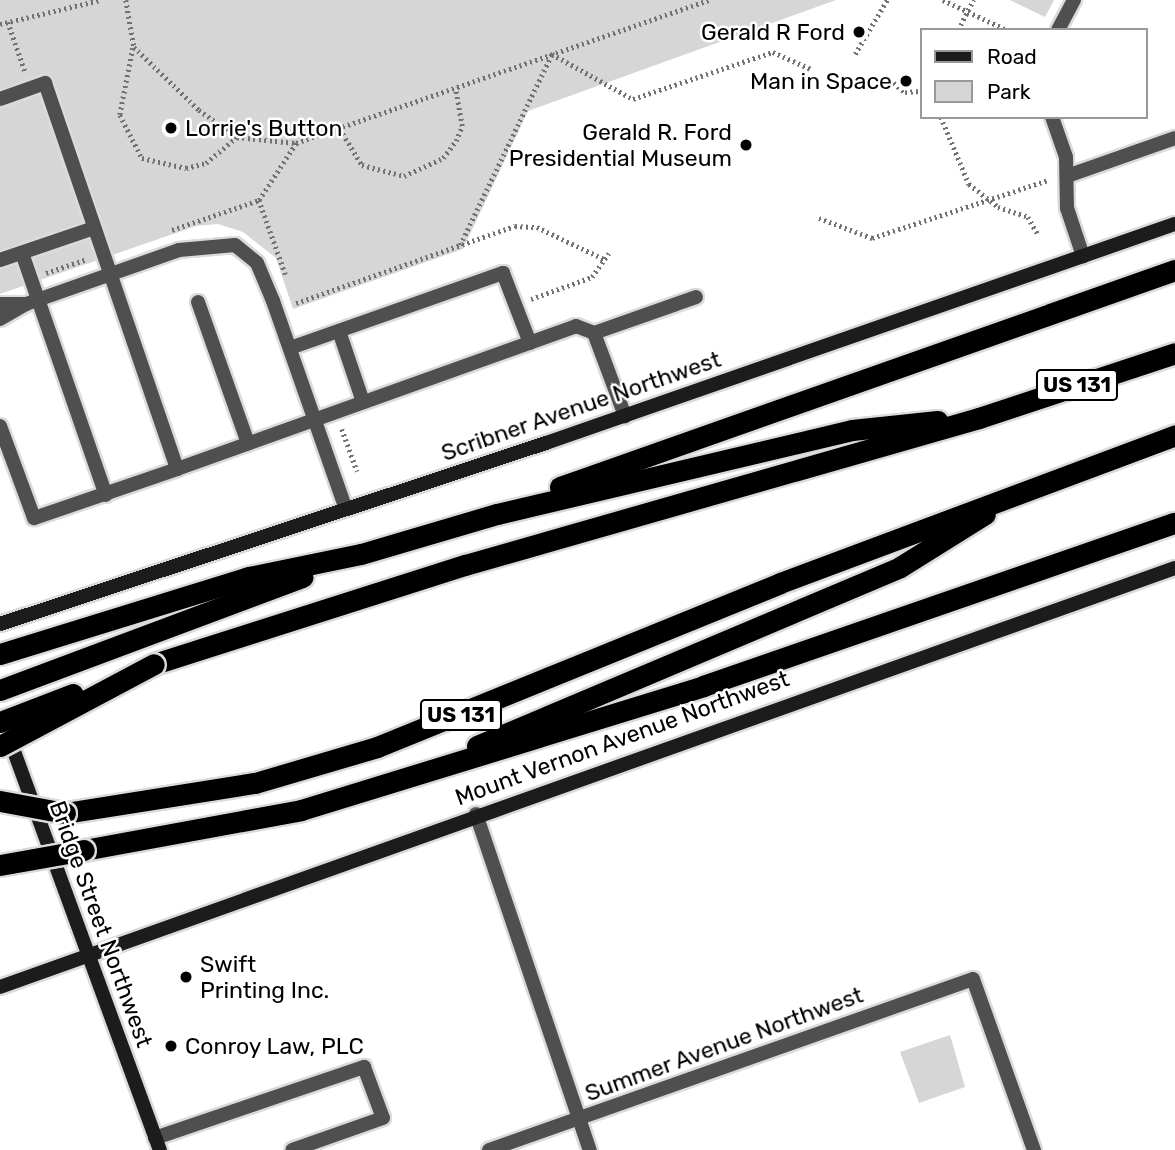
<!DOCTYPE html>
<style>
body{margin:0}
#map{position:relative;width:1175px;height:1150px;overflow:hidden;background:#fff;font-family:Rubik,sans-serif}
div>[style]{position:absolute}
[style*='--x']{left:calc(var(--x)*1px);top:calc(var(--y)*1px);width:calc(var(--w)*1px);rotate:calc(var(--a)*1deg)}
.green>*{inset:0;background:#d6d6d6}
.path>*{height:4.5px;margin-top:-2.25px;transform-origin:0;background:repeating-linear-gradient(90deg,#717171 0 2px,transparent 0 5.5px)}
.roads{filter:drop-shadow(2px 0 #dbdbdb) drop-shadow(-2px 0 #dbdbdb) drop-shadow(0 2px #dbdbdb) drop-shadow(0 -2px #dbdbdb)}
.lane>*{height:14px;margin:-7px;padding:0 7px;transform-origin:7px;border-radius:7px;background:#4f4f4f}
.street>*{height:14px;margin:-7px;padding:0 7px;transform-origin:7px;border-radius:7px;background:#4f4f4f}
.secondary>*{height:14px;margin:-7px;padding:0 7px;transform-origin:7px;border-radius:7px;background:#1c1c1c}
.highway>*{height:21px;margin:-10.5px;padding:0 10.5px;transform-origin:10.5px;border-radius:10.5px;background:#000}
.bridges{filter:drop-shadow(2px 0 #dbdbdb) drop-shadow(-2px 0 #dbdbdb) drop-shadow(0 2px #dbdbdb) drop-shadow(0 -2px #dbdbdb)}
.highway-bridge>*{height:21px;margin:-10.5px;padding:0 10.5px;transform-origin:10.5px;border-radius:10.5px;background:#000}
.dots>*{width:19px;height:19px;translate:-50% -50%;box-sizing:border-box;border:4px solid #fff;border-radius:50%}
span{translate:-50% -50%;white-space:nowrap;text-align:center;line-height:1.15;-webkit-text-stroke:5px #fff;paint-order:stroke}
.shield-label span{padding:2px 5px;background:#fff;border:2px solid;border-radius:5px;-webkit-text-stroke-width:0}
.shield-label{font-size:21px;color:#000;font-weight:700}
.poi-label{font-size:23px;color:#000}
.right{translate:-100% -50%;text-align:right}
.left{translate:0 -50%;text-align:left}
.street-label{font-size:23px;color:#000}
.legend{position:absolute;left:920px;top:28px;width:228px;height:91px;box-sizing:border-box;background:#fff;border:2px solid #999;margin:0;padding:9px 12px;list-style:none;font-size:21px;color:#000}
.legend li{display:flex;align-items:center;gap:14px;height:35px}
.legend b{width:35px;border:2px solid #999}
</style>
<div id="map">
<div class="green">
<i style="clip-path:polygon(0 0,836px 0,528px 111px,463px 249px,293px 309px,276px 258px,243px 232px,218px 224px,196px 226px,0 294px)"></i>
<i style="clip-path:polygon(1010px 0,1054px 0,1045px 17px)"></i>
<i style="clip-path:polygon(950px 1035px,965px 1087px,919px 1103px,900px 1052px)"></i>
</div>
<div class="path">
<i style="--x:126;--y:0;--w:48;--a:80.3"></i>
<i style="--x:134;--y:47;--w:91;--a:44.1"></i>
<i style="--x:199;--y:110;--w:47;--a:35.4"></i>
<i style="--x:237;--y:137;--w:59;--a:5.8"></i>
<i style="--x:296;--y:143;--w:438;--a:-19.1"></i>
<i style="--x:943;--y:0;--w:71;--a:25.1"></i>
<i style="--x:8;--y:22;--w:52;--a:70.9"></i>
<i style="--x:0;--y:24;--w:104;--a:-13.4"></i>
<i style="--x:958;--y:30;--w:34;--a:-63"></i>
<i style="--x:133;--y:48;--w:68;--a:101"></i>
<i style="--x:120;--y:115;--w:48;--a:62.9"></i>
<i style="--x:142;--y:158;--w:45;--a:12.8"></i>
<i style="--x:186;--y:168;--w:21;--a:-14"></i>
<i style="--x:206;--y:163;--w:40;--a:-40"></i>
<i style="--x:855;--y:54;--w:63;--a:-59.3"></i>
<i style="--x:885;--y:76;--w:26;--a:39"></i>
<i style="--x:905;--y:92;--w:16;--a:-4"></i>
<i style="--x:941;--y:117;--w:73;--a:67.3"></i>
<i style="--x:969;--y:184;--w:37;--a:38"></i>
<i style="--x:998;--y:207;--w:32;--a:18"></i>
<i style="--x:1028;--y:217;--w:20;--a:60"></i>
<i style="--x:340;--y:129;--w:42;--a:58.6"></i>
<i style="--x:362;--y:165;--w:43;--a:14.7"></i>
<i style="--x:404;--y:176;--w:43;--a:-24.8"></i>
<i style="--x:443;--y:158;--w:21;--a:-53"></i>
<i style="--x:456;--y:141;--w:16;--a:-68"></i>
<i style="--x:462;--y:126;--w:39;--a:-100"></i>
<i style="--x:259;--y:200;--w:68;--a:-57"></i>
<i style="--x:819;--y:218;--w:57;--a:20.7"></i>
<i style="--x:872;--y:238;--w:185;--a:-18.2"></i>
<i style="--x:172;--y:230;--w:92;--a:-19"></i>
<i style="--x:259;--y:200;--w:81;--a:70.4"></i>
<i style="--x:460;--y:245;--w:212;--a:-64.3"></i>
<i style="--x:552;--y:54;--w:93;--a:29.1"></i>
<i style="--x:633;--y:99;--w:148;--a:-18.6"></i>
<i style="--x:773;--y:52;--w:42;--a:24.1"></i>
<i style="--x:46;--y:273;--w:43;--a:-18.9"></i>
<i style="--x:531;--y:299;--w:65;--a:-19.8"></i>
<i style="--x:592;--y:277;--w:29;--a:-55"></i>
<i style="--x:296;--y:303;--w:232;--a:-19.4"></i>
<i style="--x:515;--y:226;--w:22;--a:3"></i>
<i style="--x:537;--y:227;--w:76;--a:25.6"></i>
<i style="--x:342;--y:429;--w:45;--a:70.3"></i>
</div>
<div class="roads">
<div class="lane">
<i style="--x:1058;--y:30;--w:34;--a:-62"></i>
<i style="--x:0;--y:99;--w:48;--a:-19.6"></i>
<i style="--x:45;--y:83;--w:408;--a:71.1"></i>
<i style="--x:177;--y:469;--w:424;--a:-19.7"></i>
<i style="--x:576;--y:326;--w:19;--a:21"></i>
<i style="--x:594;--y:333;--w:89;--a:69.5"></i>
<i style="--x:1052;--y:117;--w:42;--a:70.7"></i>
<i style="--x:1066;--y:157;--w:51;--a:88.9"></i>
<i style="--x:1067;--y:208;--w:51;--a:71.6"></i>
<i style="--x:1067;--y:176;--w:114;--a:-19.4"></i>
<i style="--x:22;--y:253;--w:256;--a:70.9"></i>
<i style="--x:0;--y:260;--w:99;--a:-18.8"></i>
<i style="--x:198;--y:302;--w:150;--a:70.5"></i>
<i style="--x:339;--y:331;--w:75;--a:71.3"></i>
<i style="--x:594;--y:333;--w:108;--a:-19.4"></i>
<i style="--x:290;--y:348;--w:226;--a:-19.4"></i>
<i style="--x:503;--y:273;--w:75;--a:68.9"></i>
<i style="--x:0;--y:426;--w:98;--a:69.7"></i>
<i style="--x:34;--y:518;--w:151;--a:-18.9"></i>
<i style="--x:155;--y:1138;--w:221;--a:-18.8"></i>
<i style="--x:364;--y:1067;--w:54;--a:69.6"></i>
<i style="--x:383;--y:1118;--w:96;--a:160.6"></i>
</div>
<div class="street">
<i style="--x:0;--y:304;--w:26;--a:0"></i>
<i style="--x:0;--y:319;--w:30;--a:-30"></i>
<i style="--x:26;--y:304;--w:162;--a:-19.4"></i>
<i style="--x:179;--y:250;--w:56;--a:-5.1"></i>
<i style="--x:235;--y:245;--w:28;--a:39"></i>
<i style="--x:257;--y:263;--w:41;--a:67.2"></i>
<i style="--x:273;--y:301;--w:220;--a:70.7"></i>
<i style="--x:476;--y:814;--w:355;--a:71.3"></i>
<i style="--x:489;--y:1150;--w:513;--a:-19.46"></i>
<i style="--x:973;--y:979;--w:182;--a:70.4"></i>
</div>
<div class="secondary">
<i style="--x:0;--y:624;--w:575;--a:-18.34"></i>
<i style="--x:546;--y:443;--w:666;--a:-19.2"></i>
<i style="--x:8;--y:735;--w:442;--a:69.9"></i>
<i style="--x:0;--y:987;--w:1247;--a:-19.63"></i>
</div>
<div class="highway">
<i style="--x:560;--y:487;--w:652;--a:-19.44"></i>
<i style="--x:0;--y:654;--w:261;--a:-17.2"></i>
<i style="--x:249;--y:577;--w:114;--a:-11.6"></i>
<i style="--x:361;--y:554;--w:142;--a:-16.4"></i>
<i style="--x:497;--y:514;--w:365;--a:-13.3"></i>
<i style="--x:852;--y:430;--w:86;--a:-6"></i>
<i style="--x:154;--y:664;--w:326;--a:-17.7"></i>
<i style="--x:465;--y:565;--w:535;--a:-15.96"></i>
<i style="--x:979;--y:418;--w:206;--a:-18.3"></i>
<i style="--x:0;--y:690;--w:323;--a:-20.5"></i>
<i style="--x:477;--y:746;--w:459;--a:-22.9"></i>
<i style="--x:900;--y:567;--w:100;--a:-31.9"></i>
<i style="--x:65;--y:813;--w:192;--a:-9"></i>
<i style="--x:255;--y:783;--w:127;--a:-16.4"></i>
<i style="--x:377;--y:747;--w:435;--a:-22.1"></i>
<i style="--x:780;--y:583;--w:422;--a:-20.5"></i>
<i style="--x:84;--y:850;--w:221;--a:-10.4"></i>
<i style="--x:301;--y:810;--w:421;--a:-17.1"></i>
<i style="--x:703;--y:686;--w:499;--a:-19.1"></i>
</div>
</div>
<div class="bridges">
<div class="highway-bridge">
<i style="--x:0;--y:722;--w:78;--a:-21"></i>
<i style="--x:0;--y:746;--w:174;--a:-28"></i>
<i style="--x:0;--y:801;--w:66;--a:10.5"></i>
<i style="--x:0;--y:865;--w:85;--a:-10.1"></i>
</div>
</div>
<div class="dots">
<i style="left:859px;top:32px;background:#000"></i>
<i style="left:906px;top:81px;background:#000"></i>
<i style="left:171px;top:128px;background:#000"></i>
<i style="left:746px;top:145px;background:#000"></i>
<i style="left:186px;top:977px;background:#000"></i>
<i style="left:171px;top:1046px;background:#000"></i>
</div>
<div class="shield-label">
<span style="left:1077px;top:385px">US 131</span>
<span style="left:461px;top:715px">US 131</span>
</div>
<div class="poi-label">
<span class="right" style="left:845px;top:32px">Gerald R Ford</span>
<span class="right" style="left:892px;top:81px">Man in Space</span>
<span class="left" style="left:185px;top:128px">Lorrie's Button</span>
<span class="right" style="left:732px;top:145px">Gerald R. Ford<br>Presidential Museum</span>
<span class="left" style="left:200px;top:977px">Swift<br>Printing Inc.</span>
<span class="left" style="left:185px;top:1046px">Conroy Law, PLC</span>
</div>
<div class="street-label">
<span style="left:581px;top:406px;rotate:-19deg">Scribner Avenue Northwest</span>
<span style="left:622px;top:738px;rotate:-20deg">Mount Vernon Avenue Northwest</span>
<span style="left:101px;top:924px;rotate:70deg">Bridge Street Northwest</span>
<span style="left:724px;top:1044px;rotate:-20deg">Summer Avenue Northwest</span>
</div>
<ul class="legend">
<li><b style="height:9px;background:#1c1c1c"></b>Road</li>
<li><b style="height:19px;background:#d6d6d6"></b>Park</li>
</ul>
</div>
